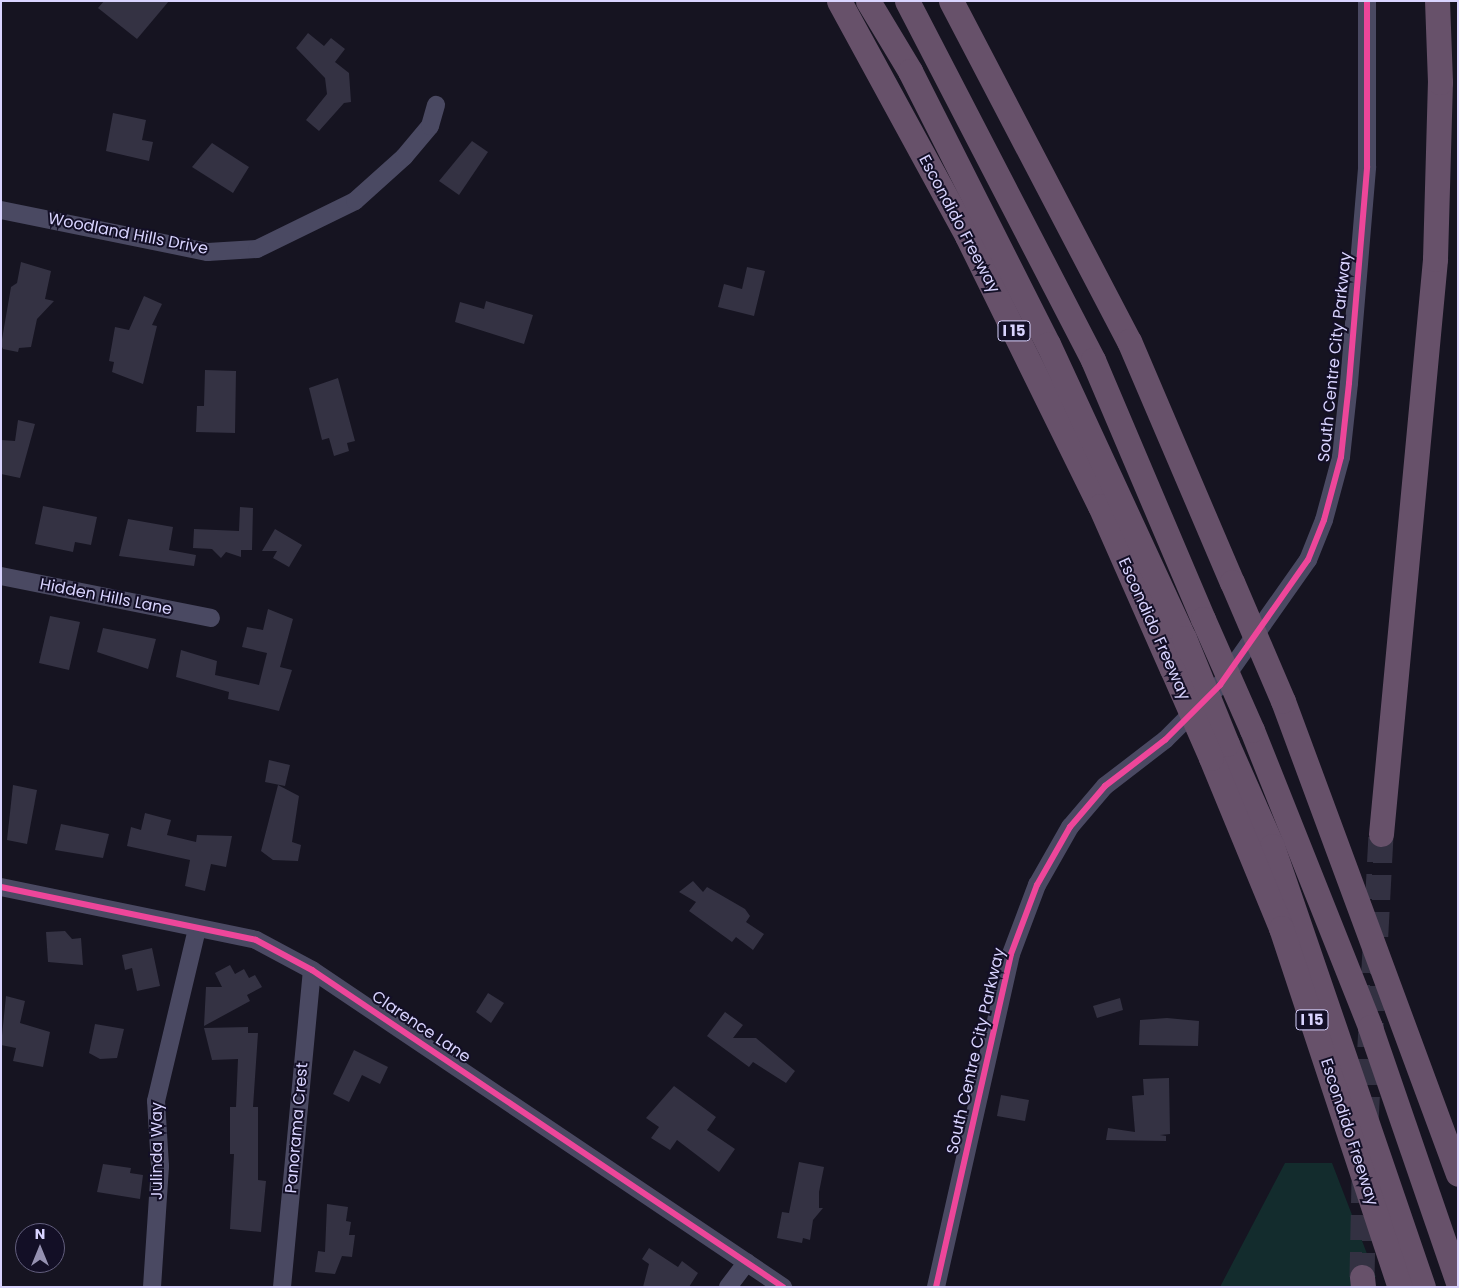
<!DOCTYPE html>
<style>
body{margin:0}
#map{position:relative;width:1459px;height:1288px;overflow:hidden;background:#161421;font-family:Poppins,sans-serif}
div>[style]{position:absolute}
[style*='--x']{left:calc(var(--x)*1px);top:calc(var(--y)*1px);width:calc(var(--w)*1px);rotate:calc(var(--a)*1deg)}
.green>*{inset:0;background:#132c2d}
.building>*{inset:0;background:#343243}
.highway-tunnel>*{height:25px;margin-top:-12.5px;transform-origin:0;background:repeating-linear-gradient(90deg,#333142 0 25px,transparent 0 37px)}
.minor>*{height:18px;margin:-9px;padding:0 9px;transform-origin:9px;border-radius:9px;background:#4a4962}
.highway>*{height:25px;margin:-12.5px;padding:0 12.5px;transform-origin:12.5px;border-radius:12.5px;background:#67516a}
.highway-bridge>*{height:25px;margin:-12.5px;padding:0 12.5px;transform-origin:12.5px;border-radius:12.5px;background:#67516a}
.cycleway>*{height:6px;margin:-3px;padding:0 3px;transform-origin:3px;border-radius:3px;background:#ed469a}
span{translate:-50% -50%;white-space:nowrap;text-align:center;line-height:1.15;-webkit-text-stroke:4px #130f26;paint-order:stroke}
.shield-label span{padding:1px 4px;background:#130f26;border:1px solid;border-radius:4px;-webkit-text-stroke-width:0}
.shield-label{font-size:15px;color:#d9d4ff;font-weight:700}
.street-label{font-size:16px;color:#d9d4ff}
.frame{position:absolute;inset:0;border:2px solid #d9d4ff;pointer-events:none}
.north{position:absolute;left:15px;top:1223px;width:50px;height:50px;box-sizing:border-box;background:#130f26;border:1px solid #625e7d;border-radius:50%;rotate:0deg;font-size:14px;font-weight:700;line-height:20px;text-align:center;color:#d9d4ff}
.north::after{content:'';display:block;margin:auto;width:18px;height:22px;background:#9591b1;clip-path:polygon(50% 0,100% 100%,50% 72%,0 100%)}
</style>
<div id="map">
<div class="green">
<i style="clip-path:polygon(1285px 1163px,1332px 1163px,1376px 1277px,1353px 1279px,1354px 1287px,1220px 1287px)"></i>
</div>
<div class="building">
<i style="clip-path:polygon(104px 1px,169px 1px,137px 39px,98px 8px)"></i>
<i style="clip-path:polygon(308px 33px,324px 46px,331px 38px,345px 49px,335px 62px,349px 73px,351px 102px,344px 103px,319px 131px,306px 120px,327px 94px,325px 78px,296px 48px)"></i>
<i style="clip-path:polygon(113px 113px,146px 120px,142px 140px,153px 142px,149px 161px,106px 151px)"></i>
<i style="clip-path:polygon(472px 141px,488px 152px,459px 195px,439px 181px)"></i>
<i style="clip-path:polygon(212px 143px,249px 167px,233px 193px,192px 167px)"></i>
<i style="clip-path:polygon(21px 262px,51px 271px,45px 299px,54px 301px,37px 319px,31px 347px,19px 348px,18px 352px,3px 349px,1px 345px,11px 287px,17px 283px)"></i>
<i style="clip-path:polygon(747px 267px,765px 271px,754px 316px,718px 307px,724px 284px,742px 289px)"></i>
<i style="clip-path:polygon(144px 296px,162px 304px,152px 325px,157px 326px,143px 384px,112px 372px,114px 362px,109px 361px,115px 327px,129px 330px)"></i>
<i style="clip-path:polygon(486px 301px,533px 315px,524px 344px,455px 322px,460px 302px,484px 309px)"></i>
<i style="clip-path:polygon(205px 370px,236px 371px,235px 433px,196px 432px,197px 406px,204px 406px)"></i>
<i style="clip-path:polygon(338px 378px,355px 441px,347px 443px,349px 451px,334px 456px,329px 438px,322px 440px,309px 388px)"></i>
<i style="clip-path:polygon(18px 420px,35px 424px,20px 478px,1px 474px,1px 440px,15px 441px)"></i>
<i style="clip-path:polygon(43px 506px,97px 517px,91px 545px,75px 542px,73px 552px,35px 544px)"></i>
<i style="clip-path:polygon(240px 507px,253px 508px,252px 550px,241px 550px,241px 557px,226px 552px,221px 558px,212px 549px,193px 548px,194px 529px,239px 531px)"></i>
<i style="clip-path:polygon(128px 519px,173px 527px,169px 550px,196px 555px,194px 566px,119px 556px)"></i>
<i style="clip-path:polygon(275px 529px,302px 545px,289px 567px,273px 558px,277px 551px,262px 551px)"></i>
<i style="clip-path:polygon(268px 609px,293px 619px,280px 667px,292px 670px,279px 711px,228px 699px,229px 692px,176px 677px,181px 650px,217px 661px,215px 675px,259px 685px,267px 653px,242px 647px,247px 627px,263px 630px)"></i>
<i style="clip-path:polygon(50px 616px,80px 622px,69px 670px,39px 663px)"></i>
<i style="clip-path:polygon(103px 628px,156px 639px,148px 669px,97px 652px)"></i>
<i style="clip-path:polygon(269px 760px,290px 765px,285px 786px,265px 782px)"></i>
<i style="clip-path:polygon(13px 785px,37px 790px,27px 844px,7px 840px)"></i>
<i style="clip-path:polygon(278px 785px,299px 796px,292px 842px,301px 845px,298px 861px,273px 860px,261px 851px)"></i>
<i style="clip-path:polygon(145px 813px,171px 820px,167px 835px,196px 842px,197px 835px,232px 836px,226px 867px,211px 864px,205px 891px,185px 886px,190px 860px,127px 846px,131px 827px,141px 830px)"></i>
<i style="clip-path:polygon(61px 824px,109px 834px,103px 858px,55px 850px)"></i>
<i style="clip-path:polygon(693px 881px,703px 892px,707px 887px,745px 909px,750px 916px,746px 922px,764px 934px,753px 950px,736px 937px,732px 942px,689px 911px,696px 902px,679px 892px)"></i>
<i style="clip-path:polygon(65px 931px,72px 939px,81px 938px,83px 965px,48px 962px,46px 932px)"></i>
<i style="clip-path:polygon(152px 948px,160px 986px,137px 991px,132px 968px,125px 970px,122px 955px)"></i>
<i style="clip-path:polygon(230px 965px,235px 974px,244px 969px,249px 978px,255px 975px,262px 987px,247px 995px,250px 1001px,204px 1026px,206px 987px,222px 987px,215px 973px)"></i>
<i style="clip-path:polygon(488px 993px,504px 1003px,491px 1023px,476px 1012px)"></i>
<i style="clip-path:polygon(6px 996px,25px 1001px,20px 1023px,50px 1032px,43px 1067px,13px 1061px,16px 1048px,1px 1045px)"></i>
<i style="clip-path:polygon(1120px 998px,1123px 1010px,1097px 1018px,1093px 1006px)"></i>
<i style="clip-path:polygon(725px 1012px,743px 1025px,733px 1038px,756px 1038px,795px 1071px,786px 1083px,753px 1062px,749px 1067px,707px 1036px)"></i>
<i style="clip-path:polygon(1167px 1018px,1199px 1021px,1198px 1046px,1139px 1045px,1140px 1020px)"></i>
<i style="clip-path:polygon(95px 1024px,124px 1029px,117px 1058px,100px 1059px,89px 1053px)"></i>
<i style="clip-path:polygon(248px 1027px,248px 1033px,258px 1033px,253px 1107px,258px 1107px,258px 1180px,266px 1181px,261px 1232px,230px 1229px,234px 1154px,230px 1154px,230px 1107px,236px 1107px,238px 1059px,212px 1060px,204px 1028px)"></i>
<i style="clip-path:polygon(354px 1050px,388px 1067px,380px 1084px,362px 1075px,349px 1102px,333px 1094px)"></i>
<i style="clip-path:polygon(1169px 1078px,1170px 1134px,1160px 1135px,1166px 1136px,1166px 1141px,1106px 1140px,1108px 1128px,1135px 1132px,1132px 1096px,1144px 1095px,1143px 1079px)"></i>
<i style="clip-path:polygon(674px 1086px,716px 1117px,707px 1130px,735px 1149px,719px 1172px,677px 1140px,670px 1150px,651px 1138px,659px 1127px,646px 1118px)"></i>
<i style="clip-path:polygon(1001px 1095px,1029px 1100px,1025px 1121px,997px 1116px)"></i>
<i style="clip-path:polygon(799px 1162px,824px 1167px,819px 1192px,819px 1208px,823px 1208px,813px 1220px,810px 1240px,803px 1238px,802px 1243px,777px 1238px,782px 1212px,789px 1213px)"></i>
<i style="clip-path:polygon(103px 1164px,131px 1168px,130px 1173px,143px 1175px,140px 1199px,97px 1192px)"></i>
<i style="clip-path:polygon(327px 1204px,348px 1207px,346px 1221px,351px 1222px,349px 1235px,355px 1235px,352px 1257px,342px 1256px,335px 1274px,315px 1272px,318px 1251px,325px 1252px)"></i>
<i style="clip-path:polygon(649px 1248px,678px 1267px,682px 1261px,698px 1273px,689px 1287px,643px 1287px,649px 1264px,642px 1259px)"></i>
</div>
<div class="highway-tunnel">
<i style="--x:1366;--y:1121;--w:287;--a:-87"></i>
<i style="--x:1362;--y:1277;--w:96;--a:-88.8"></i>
</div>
<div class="minor">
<i style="--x:1;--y:210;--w:211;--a:11.5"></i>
<i style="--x:208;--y:252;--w:49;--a:-3.5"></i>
<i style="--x:257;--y:249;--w:109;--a:-26.1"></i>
<i style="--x:355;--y:201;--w:66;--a:-41.9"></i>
<i style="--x:404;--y:157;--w:40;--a:-50"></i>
<i style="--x:430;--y:126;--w:22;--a:-74"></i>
<i style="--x:1;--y:576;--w:214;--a:11.3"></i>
<i style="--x:1;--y:887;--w:260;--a:11.7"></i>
<i style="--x:256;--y:940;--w:64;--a:28.2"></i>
<i style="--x:312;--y:970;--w:568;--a:33.94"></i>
<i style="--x:152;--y:1287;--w:121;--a:-86.2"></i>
<i style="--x:160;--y:1166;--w:65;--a:-93.5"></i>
<i style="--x:156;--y:1101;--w:177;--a:-76.6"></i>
<i style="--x:282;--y:1287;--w:318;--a:-84.6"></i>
<i style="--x:728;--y:1287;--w:31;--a:-53"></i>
<i style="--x:936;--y:1287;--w:341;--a:-77.3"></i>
<i style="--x:1011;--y:954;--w:74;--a:-69.4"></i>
<i style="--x:1037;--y:885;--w:67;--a:-60.4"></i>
<i style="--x:1070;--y:827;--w:54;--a:-49.5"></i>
<i style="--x:1105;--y:786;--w:76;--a:-37.5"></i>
<i style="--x:1165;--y:740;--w:78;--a:-45"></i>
<i style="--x:1220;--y:685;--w:153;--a:-54.9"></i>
<i style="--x:1308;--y:560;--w:43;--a:-68.2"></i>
<i style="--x:1324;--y:520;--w:65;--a:-74.9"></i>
<i style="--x:1341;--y:457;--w:74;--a:-83.8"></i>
<i style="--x:1349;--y:383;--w:217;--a:-85.2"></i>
<i style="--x:1367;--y:167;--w:166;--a:-90"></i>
</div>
<div class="highway">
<i style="--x:839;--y:1;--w:268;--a:61.4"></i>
<i style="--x:967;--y:236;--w:301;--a:63.8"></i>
<i style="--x:1100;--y:506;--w:178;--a:66.2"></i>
<i style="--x:868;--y:1;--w:82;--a:59"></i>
<i style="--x:910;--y:71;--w:306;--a:63.2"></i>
<i style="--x:1048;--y:344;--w:324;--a:65.2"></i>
<i style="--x:907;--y:1;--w:404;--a:62.6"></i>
<i style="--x:1093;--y:360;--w:281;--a:67"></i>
<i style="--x:951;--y:1;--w:384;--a:62.4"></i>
<i style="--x:1129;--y:341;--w:262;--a:66.9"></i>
<i style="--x:1283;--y:701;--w:504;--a:69.7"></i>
<i style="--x:1252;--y:730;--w:320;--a:68.3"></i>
<i style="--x:1370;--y:1027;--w:271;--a:71"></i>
<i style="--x:1227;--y:744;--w:111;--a:66.2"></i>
<i style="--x:1272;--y:846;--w:466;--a:71.1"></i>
<i style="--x:1211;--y:758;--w:184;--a:67.6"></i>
<i style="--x:1281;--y:928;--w:378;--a:71.7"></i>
<i style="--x:1381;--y:834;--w:578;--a:-84.63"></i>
<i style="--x:1435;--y:259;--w:177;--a:-88.4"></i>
<i style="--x:1440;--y:82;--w:81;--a:-92.1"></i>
<i style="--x:1362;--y:1277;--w:10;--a:84"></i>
</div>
<div class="highway-bridge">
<i style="--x:1232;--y:582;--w:129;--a:66.8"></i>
<i style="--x:1203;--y:619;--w:121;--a:66.2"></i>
<i style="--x:1184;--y:638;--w:114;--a:67.9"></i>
<i style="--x:1172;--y:669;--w:97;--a:66.3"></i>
</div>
<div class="cycleway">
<i style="--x:1;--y:887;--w:260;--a:11.7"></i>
<i style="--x:256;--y:940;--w:64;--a:28.2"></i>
<i style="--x:312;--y:970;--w:568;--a:33.94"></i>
<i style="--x:936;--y:1287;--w:341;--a:-77.3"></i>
<i style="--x:1011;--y:954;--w:74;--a:-69.4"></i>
<i style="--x:1037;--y:885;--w:67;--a:-60.4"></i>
<i style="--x:1070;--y:827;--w:54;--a:-49.5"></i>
<i style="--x:1105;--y:786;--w:76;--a:-37.5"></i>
<i style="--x:1165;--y:740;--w:78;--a:-45"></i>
<i style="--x:1220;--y:685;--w:153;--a:-54.9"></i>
<i style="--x:1308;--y:560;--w:43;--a:-68.2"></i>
<i style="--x:1324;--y:520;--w:65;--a:-74.9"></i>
<i style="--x:1341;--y:457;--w:74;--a:-83.8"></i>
<i style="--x:1349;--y:383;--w:217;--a:-85.2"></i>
<i style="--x:1367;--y:167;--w:166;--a:-90"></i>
</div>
<div class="shield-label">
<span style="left:1014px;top:331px">I 15</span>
<span style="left:1312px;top:1020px">I 15</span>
</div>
<div class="street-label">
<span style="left:959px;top:224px;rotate:62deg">Escondido Freeway</span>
<span style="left:128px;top:234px;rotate:11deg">Woodland Hills Drive</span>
<span style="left:1335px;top:357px;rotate:-84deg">South Centre City Parkway</span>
<span style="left:106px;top:597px;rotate:11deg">Hidden Hills Lane</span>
<span style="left:1154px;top:629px;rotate:66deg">Escondido Freeway</span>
<span style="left:421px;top:1027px;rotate:34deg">Clarence Lane</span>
<span style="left:976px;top:1051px;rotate:-77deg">South Centre City Parkway</span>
<span style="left:297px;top:1128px;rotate:-85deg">Panorama Crest</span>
<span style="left:1349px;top:1132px;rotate:72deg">Escondido Freeway</span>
<span style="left:157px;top:1151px;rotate:-90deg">Julinda Way</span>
</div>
<div class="frame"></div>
<div class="north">N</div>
</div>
